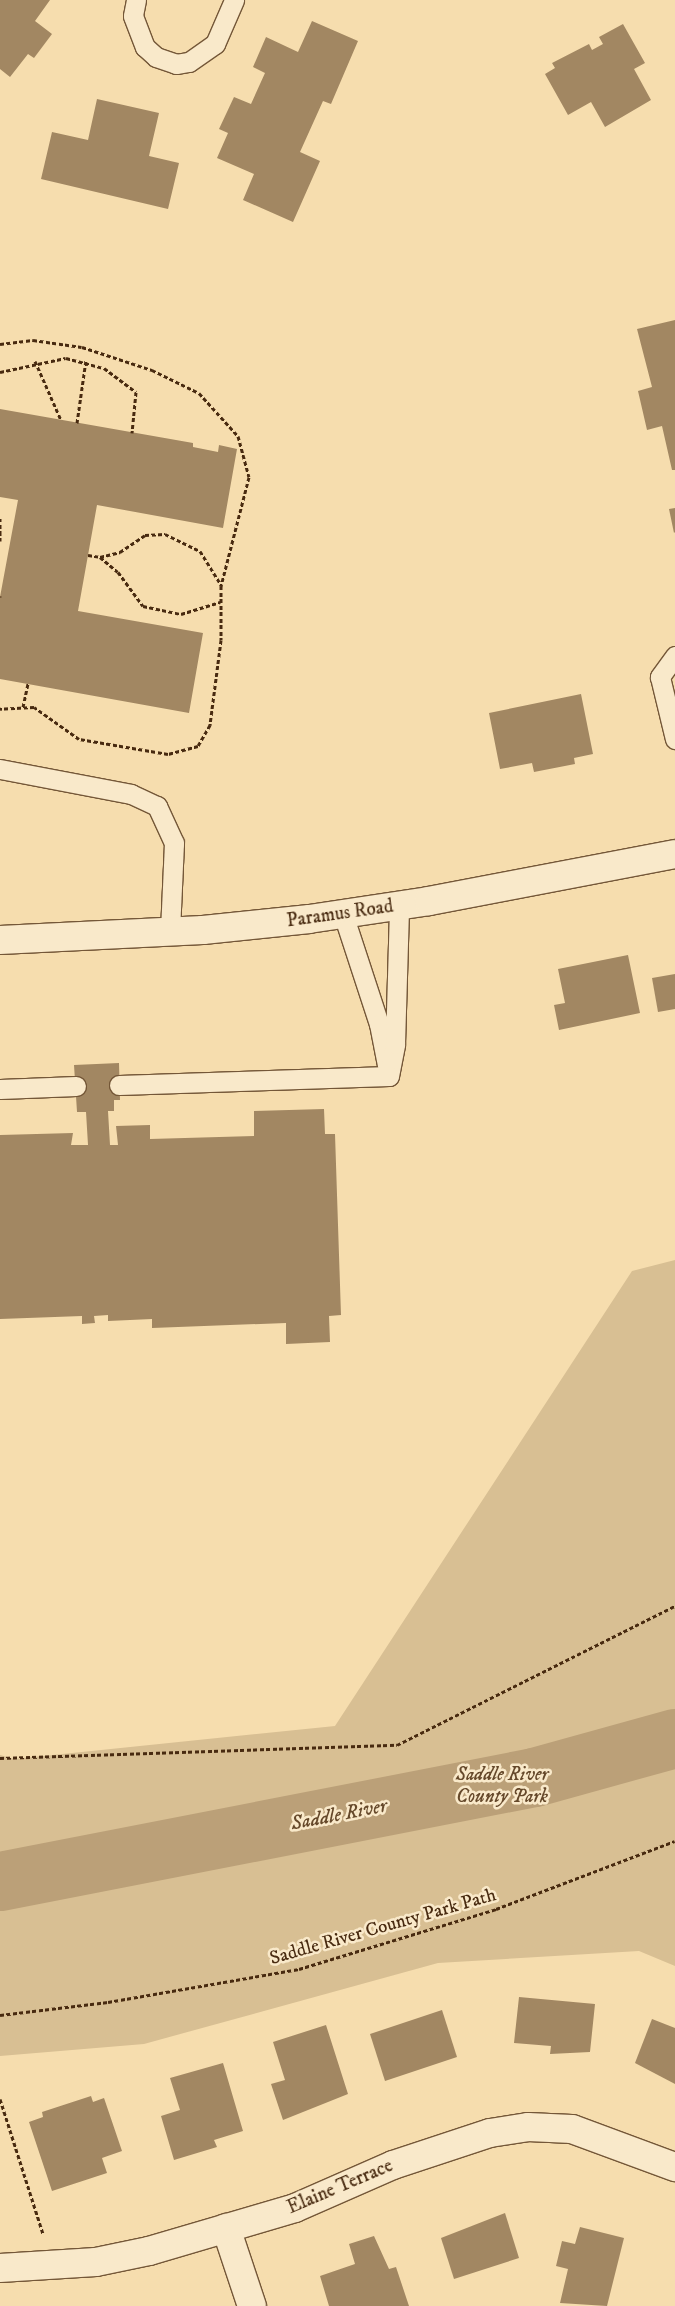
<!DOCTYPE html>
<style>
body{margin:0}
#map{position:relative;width:675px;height:2306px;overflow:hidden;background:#f6ddae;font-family:"IM FELL DW Pica",serif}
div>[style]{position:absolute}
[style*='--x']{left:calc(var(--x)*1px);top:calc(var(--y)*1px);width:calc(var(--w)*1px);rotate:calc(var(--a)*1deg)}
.green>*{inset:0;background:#d8bf93}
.river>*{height:59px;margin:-29.5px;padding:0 29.5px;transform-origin:29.5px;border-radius:29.5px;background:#bba078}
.building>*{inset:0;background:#a28762}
.path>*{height:3px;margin-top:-1.5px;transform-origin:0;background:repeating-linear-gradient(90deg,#482a10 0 4px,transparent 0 6.5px)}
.roads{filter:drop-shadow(1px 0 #745738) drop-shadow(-1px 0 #745738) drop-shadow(0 1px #745738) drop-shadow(0 -1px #745738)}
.service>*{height:19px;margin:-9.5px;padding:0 9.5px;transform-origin:9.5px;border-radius:9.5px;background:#f9e9ca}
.minor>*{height:28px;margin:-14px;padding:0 14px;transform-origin:14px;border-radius:14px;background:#f9e9ca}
.secondary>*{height:28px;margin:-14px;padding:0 14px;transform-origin:14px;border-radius:14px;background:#f9e9ca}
span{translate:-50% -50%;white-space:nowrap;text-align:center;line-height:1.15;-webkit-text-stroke:5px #f9e9ca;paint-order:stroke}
.street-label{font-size:19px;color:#482a10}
.park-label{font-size:19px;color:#65482a;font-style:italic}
.water-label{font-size:20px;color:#65482a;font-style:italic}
</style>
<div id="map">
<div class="green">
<i style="clip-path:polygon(675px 1260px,675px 1966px,639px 1951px,438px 1963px,144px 2044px,0 2056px,0 1755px,14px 1759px,335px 1726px,632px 1271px)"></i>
</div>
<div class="river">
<i style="--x:0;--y:1881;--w:544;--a:-11.02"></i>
<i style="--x:534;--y:1777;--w:146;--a:-15.5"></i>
</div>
<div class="building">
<i style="clip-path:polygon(0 0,50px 0,35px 21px,52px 34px,34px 58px,28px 54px,10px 77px,0 69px)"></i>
<i style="clip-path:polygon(312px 21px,358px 41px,331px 104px,323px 101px,300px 152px,320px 161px,293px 222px,243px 200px,254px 174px,217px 158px,228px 133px,219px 129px,234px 97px,251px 104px,265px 73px,253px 67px,266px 37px,298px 52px)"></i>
<i style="clip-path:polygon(623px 24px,645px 63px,634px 69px,651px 100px,605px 127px,591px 102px,568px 115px,545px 74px,555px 68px,552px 63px,589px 44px,592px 50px,603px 44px,599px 37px)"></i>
<i style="clip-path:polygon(97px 99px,159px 113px,149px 156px,179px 163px,168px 209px,41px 179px,52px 132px,88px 140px)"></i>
<i style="clip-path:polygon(675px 320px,675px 470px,672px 470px,662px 426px,647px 430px,638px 391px,652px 387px,637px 329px)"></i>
<i style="clip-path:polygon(0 409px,193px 443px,193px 447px,218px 452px,219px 445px,237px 449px,223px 528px,97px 505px,78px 611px,203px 633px,189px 713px,0 679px,0 597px,18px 500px,0 497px)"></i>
<i style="clip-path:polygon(675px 508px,675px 532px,674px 533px,669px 509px)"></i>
<i style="clip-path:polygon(581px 694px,593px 754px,574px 758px,575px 764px,534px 772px,532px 763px,500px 769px,489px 713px)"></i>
<i style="clip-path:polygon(628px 955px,640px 1013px,559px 1030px,554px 1005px,565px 1003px,558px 969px)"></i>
<i style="clip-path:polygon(675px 974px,675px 1009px,658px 1012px,652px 978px)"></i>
<i style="clip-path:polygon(119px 1063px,120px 1100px,114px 1100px,114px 1111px,108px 1111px,110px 1145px,118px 1145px,116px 1126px,150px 1125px,150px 1139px,254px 1136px,254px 1111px,324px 1109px,325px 1134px,335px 1134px,341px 1315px,329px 1316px,330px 1342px,286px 1344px,286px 1323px,152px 1328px,152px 1319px,108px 1321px,108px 1315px,94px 1316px,95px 1323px,82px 1324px,82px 1316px,0 1319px,0 1135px,73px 1133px,71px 1145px,88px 1145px,86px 1112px,77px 1112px,74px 1065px)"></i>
<i style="clip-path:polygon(519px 1997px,595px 2004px,590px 2052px,550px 2054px,551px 2046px,514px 2043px)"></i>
<i style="clip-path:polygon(442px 2010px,457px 2057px,385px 2081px,370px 2034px)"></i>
<i style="clip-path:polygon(652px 2019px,675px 2028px,675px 2084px,635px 2063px)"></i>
<i style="clip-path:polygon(326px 2025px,348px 2094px,283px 2120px,271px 2084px,285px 2080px,273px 2042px)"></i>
<i style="clip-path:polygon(223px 2063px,243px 2131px,214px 2140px,217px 2147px,174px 2160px,161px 2116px,180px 2110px,170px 2078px)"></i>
<i style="clip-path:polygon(91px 2096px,93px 2102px,104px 2098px,122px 2151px,102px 2158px,107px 2173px,52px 2191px,29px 2122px,43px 2117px,42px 2112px)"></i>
<i style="clip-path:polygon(505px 2213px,519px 2258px,454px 2279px,441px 2238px)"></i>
<i style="clip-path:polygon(580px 2227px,624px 2238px,607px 2306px,560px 2303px,568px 2269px,556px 2266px,562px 2241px,575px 2244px)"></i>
<i style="clip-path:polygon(374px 2236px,389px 2269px,396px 2267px,409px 2306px,329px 2306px,320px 2276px,355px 2264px,349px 2244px)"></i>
</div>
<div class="path">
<i style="--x:0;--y:344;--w:33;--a:-7"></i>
<i style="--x:33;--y:340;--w:49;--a:8.1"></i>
<i style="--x:82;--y:347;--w:74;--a:18.2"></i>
<i style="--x:152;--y:370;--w:52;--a:26.1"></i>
<i style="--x:199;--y:393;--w:58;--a:47.8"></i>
<i style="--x:238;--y:436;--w:42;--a:75"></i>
<i style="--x:249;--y:477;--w:113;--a:104.4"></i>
<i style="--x:221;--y:586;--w:54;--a:90"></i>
<i style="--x:221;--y:640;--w:86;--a:97.4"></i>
<i style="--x:210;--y:725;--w:24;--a:120"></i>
<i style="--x:198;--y:746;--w:31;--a:165"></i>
<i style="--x:168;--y:754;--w:90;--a:-170.4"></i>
<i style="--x:79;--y:739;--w:55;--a:-144.6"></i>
<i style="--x:34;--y:707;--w:34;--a:177"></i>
<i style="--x:35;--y:361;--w:64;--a:66.2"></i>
<i style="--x:0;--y:372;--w:67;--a:-12"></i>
<i style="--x:66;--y:358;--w:39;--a:15"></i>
<i style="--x:104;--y:368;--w:40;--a:37"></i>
<i style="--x:136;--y:392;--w:41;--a:95.6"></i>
<i style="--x:77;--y:423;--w:64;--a:-81.9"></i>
<i style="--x:0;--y:518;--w:23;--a:90"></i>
<i style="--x:88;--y:555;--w:12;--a:9"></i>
<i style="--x:100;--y:557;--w:23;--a:40"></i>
<i style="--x:118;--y:572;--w:42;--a:53.7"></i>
<i style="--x:143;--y:606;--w:39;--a:12"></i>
<i style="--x:181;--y:614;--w:41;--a:-17.1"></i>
<i style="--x:100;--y:557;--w:21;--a:-14"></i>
<i style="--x:120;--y:552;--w:30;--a:-34"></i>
<i style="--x:145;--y:535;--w:20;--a:-3"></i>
<i style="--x:165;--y:534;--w:39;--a:26"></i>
<i style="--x:200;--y:551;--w:40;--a:58"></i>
<i style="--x:0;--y:596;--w:1;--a:90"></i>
<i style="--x:23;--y:707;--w:24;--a:-78"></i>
<i style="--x:0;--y:1758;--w:397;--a:-1.9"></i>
<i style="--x:397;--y:1745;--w:311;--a:-26.6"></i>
<i style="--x:0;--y:2015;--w:109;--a:-6.9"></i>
<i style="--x:108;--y:2002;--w:194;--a:-9.8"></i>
<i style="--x:299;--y:1969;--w:206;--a:-16.9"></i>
<i style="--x:496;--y:1909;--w:191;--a:-20.8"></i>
<i style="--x:0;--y:2099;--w:142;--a:72.3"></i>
</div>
<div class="roads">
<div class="service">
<i style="--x:136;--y:0;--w:16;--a:101"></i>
<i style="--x:133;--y:16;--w:33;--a:69"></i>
<i style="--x:145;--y:47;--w:15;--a:42"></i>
<i style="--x:156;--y:57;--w:21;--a:19"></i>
<i style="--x:176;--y:64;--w:13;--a:-9"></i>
<i style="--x:189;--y:62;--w:32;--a:-35"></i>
<i style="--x:215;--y:44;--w:48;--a:-66.6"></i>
<i style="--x:675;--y:656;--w:26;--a:126"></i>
<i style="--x:660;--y:677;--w:64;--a:76.4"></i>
<i style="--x:0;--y:769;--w:133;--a:10.8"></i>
<i style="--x:131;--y:794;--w:29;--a:25"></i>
<i style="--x:157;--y:806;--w:41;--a:65.3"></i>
<i style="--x:174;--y:843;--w:89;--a:92.6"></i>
<i style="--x:343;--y:914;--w:116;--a:71.9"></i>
<i style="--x:379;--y:1024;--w:42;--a:79"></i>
<i style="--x:389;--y:1076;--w:33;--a:-79"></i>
<i style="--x:395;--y:1044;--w:138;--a:-88.3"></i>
<i style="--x:119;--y:1085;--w:270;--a:-1.9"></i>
<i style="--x:0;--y:1089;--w:76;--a:-2.3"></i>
</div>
<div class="minor">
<i style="--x:226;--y:2228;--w:82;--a:71.6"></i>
<i style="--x:0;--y:2268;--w:96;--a:-3.6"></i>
<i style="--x:96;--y:2262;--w:54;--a:-11.7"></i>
<i style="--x:149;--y:2251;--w:152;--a:-16.4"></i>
<i style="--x:295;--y:2208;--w:107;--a:-23.7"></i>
<i style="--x:393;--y:2165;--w:102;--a:-18.3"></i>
<i style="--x:490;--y:2133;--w:38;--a:-9"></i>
<i style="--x:528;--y:2127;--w:44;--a:2.6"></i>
<i style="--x:572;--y:2129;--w:110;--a:20.3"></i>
</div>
<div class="secondary">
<i style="--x:0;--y:940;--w:203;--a:-2.8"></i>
<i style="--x:203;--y:930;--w:107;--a:-5.9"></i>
<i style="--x:309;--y:919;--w:121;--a:-8.5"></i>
<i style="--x:429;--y:901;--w:250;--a:-10.8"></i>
</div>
</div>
<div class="street-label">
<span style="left:340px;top:914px;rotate:-8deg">Paramus Road</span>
<span style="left:383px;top:1927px;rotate:-16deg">Saddle River County Park Path</span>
<span style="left:340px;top:2187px;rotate:-23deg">Elaine Terrace</span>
</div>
<div class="park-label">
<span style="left:502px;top:1786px">Saddle River<br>County Park</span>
</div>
<div class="water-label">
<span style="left:339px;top:1815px;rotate:-11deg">Saddle River</span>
</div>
</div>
